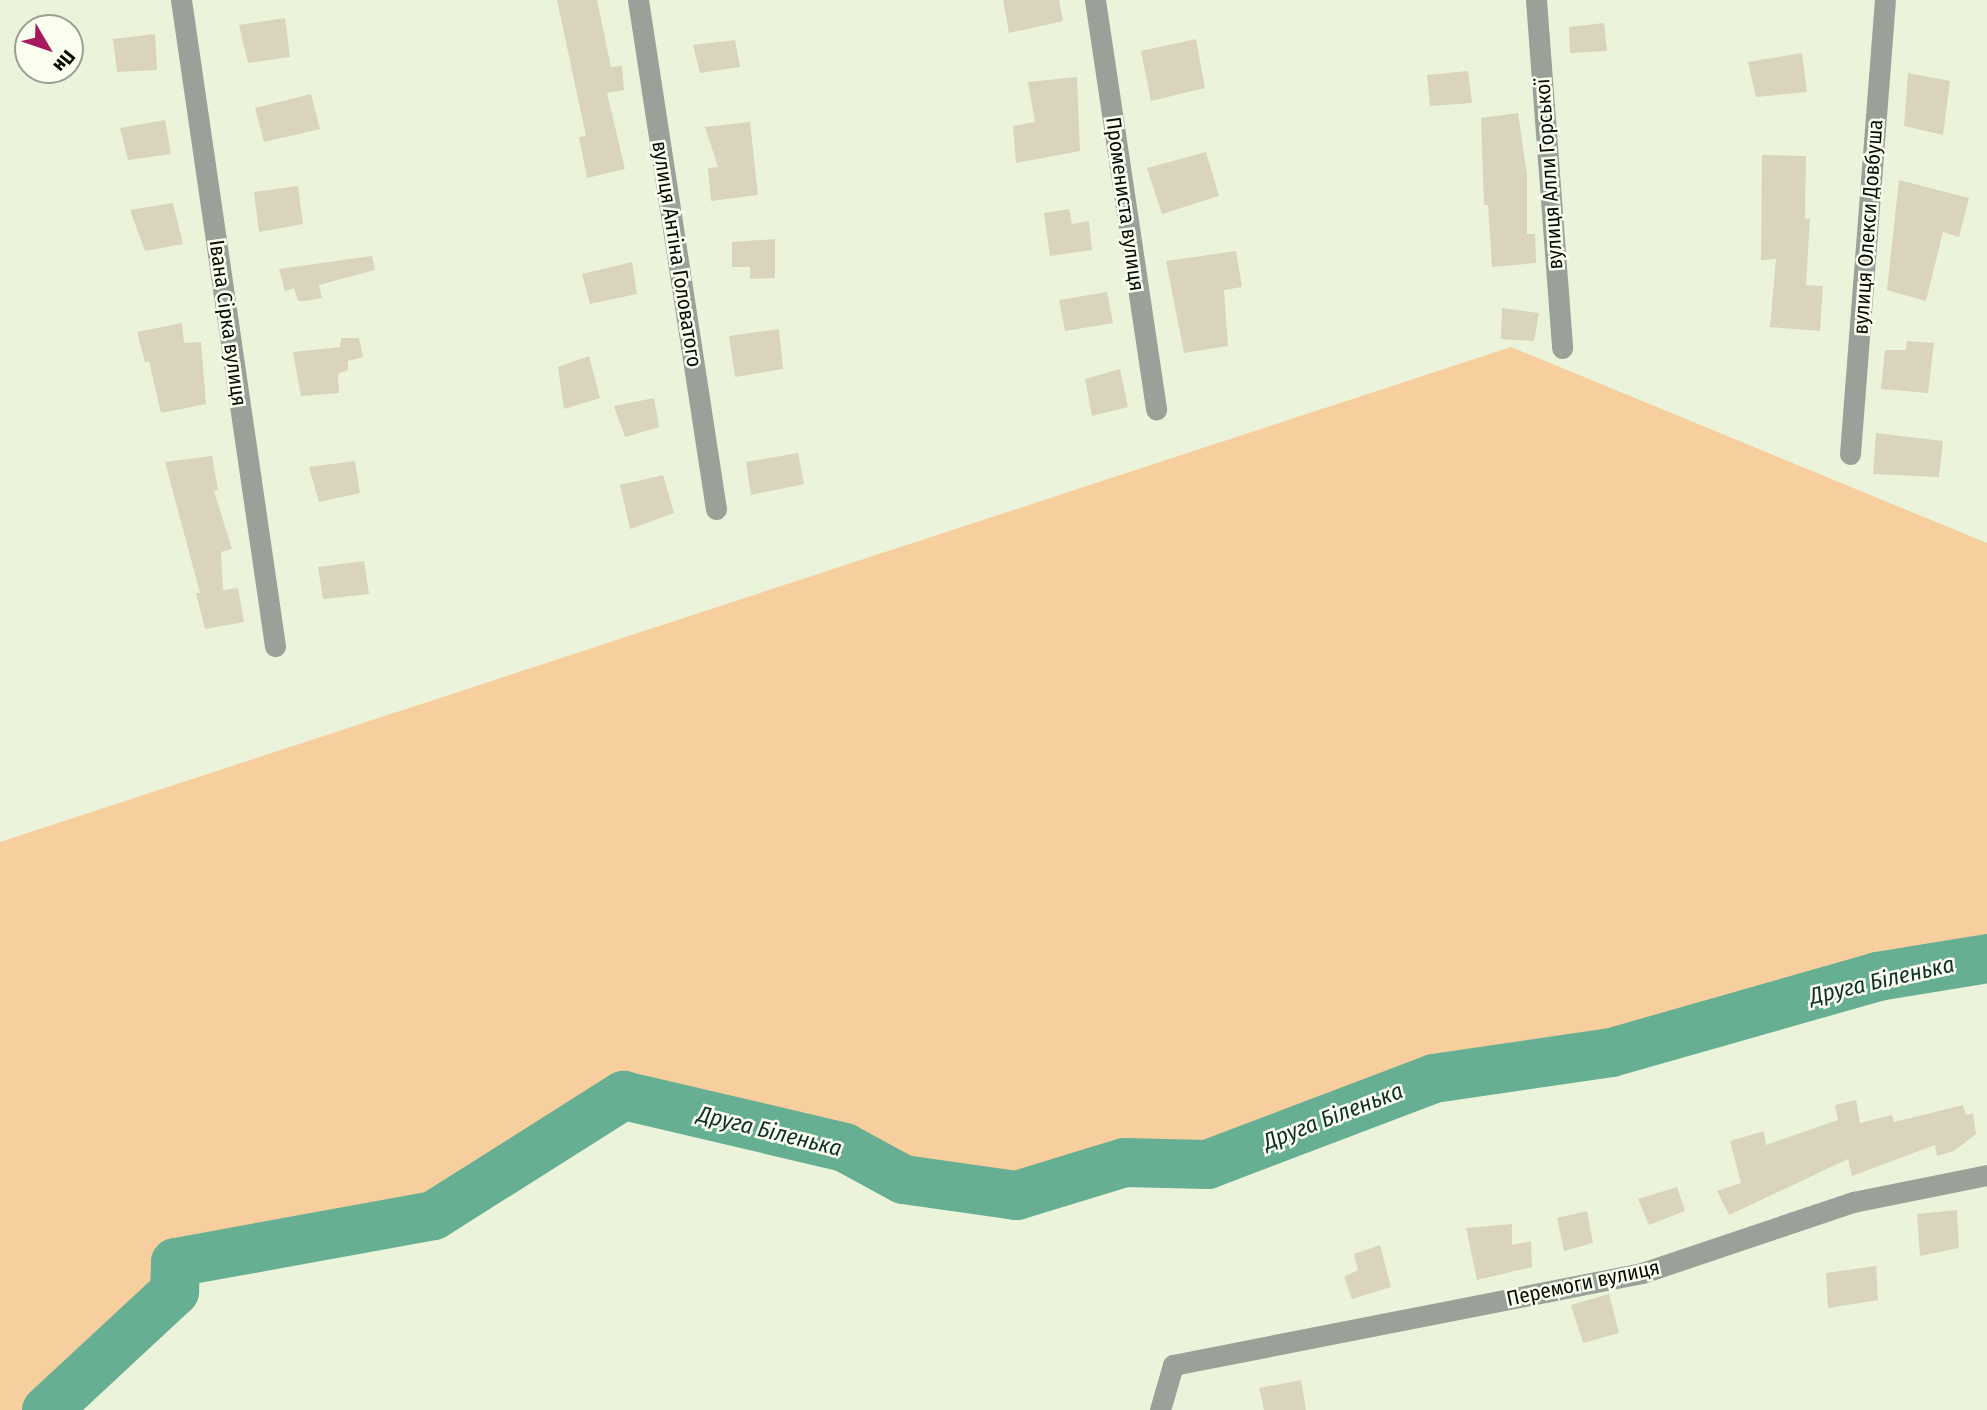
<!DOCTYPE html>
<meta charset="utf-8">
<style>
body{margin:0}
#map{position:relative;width:1987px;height:1410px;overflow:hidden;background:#ecf3db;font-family:"Fira Sans Condensed",sans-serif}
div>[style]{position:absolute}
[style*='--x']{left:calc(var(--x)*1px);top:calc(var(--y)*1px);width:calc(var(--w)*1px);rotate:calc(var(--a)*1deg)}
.green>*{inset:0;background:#f7ce9d}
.river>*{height:49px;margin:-24.5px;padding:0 24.5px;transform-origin:24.5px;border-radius:24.5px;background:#66af93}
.building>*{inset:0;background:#dad4bc}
.minor>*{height:21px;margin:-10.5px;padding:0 10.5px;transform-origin:10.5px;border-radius:10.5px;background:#99a199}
span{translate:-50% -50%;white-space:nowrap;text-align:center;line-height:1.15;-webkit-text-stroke:5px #fbfff0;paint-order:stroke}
.street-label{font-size:21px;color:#0a0c05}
.water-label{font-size:23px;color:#0f3226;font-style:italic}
.north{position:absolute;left:14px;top:14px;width:70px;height:70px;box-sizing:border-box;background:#fbfff0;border:2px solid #9b9e92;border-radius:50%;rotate:129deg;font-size:19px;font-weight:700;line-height:28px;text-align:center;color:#0a0c05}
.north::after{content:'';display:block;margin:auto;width:24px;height:32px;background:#a6195c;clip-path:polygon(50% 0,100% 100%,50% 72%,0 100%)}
</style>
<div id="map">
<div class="green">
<i style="clip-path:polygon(1511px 347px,1987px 543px,1987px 958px,1877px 976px,1611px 1052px,1433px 1078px,1207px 1164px,1124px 1162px,1016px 1195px,903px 1179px,844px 1147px,623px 1095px,433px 1215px,175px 1262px,174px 1291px,46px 1410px,0 1410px,0 842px)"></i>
</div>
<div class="river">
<i style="--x:46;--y:1410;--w:175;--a:-42.9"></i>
<i style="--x:174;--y:1291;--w:29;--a:-88"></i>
<i style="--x:175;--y:1262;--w:262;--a:-10.3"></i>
<i style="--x:433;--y:1215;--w:225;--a:-32.3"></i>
<i style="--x:623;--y:1095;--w:227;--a:13.2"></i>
<i style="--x:844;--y:1147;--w:67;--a:28.5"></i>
<i style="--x:903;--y:1179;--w:114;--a:8.1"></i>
<i style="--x:1016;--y:1195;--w:113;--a:-17"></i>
<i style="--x:1124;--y:1162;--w:83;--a:1.4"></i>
<i style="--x:1207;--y:1164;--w:242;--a:-20.8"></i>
<i style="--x:1433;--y:1078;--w:180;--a:-8.3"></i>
<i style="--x:1611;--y:1052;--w:277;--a:-15.9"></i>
<i style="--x:1877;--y:976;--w:111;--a:-9.3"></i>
</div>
<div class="building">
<i style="clip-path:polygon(557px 0,597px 0,611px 67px,622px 66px,624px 90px,607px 93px,625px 169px,587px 178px,579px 137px,586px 136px)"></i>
<i style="clip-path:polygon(1003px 0,1059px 0,1063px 21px,1009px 33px)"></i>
<i style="clip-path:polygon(285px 18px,290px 57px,248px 63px,239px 25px)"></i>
<i style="clip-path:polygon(1604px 23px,1607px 51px,1570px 53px,1569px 27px)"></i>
<i style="clip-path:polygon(155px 34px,157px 70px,117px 72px,113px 39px)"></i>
<i style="clip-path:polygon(1196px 39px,1205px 88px,1151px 101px,1141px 51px)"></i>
<i style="clip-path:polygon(735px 40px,740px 67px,700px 73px,693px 45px)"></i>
<i style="clip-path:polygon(1802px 53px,1807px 92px,1756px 97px,1748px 62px)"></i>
<i style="clip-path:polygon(1468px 71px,1472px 103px,1430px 106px,1427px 75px)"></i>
<i style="clip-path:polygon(1908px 73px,1950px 81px,1943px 135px,1904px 126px)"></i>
<i style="clip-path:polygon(1077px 77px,1080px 151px,1016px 163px,1013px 126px,1035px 122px,1028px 82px)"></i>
<i style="clip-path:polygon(311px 94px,320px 129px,264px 142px,255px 108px)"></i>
<i style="clip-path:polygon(1518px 113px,1527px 174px,1527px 234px,1535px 234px,1536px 263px,1492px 267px,1488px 205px,1484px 205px,1481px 118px)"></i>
<i style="clip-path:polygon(165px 120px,171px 154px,128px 160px,120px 128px)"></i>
<i style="clip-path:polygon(750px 122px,758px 195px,711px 201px,708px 168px,718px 167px,705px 127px)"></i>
<i style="clip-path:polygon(1206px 152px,1219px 196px,1162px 214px,1147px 168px)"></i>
<i style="clip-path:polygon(1762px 155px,1806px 156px,1805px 219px,1810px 218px,1806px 285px,1823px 286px,1820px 331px,1770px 327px,1776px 259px,1761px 260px)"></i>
<i style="clip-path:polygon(1899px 180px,1969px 198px,1959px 237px,1943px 232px,1926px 301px,1887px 290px)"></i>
<i style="clip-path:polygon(298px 186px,303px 224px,259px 232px,254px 192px)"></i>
<i style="clip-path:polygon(173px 203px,183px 244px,145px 251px,130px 210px)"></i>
<i style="clip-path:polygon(1069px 209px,1072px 224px,1089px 221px,1092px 250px,1050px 256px,1044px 213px)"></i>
<i style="clip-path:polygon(775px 239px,775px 278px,750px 279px,750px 267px,732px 267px,732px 242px)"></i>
<i style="clip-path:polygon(1236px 251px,1242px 287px,1224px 290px,1228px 346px,1184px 353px,1166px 261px)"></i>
<i style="clip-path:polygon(372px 256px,375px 270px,319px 285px,322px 298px,306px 301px,298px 301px,294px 288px,285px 291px,279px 269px)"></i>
<i style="clip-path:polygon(632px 262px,637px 294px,590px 304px,582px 274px)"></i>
<i style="clip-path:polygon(1107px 292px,1113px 323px,1065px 331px,1059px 300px)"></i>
<i style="clip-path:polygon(1502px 308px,1539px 313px,1534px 341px,1501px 339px)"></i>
<i style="clip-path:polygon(182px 323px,184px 343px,201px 342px,206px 404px,161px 413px,149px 361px,145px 362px,137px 332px)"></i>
<i style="clip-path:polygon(779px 329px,783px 369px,735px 377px,729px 336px)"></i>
<i style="clip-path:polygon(341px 338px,359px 338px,363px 357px,348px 361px,348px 370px,338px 374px,339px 393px,301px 396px,293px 352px,340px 347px)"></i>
<i style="clip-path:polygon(1907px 341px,1934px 343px,1928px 393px,1881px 389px,1885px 350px,1906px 350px)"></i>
<i style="clip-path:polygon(589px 356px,600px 398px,564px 409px,558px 367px)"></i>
<i style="clip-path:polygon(1120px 369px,1128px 407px,1092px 416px,1085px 379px)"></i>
<i style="clip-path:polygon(654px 398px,659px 427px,625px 437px,614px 406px)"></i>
<i style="clip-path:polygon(1876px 433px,1943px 441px,1939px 477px,1873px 474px)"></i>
<i style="clip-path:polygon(798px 453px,804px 484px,751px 495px,746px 462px)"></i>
<i style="clip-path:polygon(212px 456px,218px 490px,214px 491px,232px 549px,221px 552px,223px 590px,238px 588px,244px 622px,205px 629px,196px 593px,200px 593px,165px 462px)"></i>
<i style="clip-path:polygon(355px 461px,360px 493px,319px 502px,309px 467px)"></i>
<i style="clip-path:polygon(663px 475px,674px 513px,630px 529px,620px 485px)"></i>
<i style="clip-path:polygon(364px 561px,369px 594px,323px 599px,318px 567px)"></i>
<i style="clip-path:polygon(1856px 1100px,1860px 1123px,1892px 1115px,1894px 1122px,1963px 1105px,1966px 1115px,1973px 1113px,1976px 1134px,1954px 1151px,1937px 1156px,1935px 1145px,1852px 1176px,1848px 1159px,1729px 1215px,1717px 1191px,1741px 1183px,1730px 1141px,1764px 1131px,1766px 1145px,1838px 1120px,1835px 1105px)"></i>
<i style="clip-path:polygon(1677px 1187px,1685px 1211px,1649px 1225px,1638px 1199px)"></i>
<i style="clip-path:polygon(1957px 1210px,1959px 1248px,1920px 1256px,1917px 1214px)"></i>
<i style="clip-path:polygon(1587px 1211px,1593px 1243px,1564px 1251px,1557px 1218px)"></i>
<i style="clip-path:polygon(1512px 1224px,1512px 1245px,1531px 1241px,1532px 1267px,1477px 1280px,1466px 1228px)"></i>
<i style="clip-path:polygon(1380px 1245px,1391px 1287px,1352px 1299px,1344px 1277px,1358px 1270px,1354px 1254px)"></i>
<i style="clip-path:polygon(1876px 1266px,1878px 1300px,1828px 1308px,1826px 1273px)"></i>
<i style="clip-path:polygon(1609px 1294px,1619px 1333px,1583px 1343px,1571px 1305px)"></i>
<i style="clip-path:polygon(1301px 1380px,1306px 1410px,1264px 1410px,1259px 1388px)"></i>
</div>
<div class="minor">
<i style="--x:181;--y:0;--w:653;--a:81.72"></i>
<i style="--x:638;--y:0;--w:515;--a:81.29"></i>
<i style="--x:1095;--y:0;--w:414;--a:81.5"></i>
<i style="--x:1536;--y:0;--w:349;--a:85.7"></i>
<i style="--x:1850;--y:454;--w:455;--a:-85.6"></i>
<i style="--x:1160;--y:1410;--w:47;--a:-73.9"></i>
<i style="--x:1173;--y:1365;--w:478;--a:-11.1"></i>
<i style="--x:1642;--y:1273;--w:223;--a:-18.6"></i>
<i style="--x:1853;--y:1202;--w:137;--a:-11.4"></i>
</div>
<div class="street-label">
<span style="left:1549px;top:174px;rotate:-94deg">вулиця Алли Горської</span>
<span style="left:1125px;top:204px;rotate:82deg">Промениста вулиця</span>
<span style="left:1868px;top:227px;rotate:-86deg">вулиця Олекси Довбуша</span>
<span style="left:677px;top:254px;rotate:81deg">вулиця Антіна Головатого</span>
<span style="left:228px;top:323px;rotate:82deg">Івана Сірка вулиця</span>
<span style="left:1583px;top:1283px;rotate:-12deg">Перемоги вулиця</span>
</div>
<div class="water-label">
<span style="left:1882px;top:980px;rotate:-13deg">Друга Біленька</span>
<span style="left:1333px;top:1116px;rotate:-21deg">Друга Біленька</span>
<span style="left:770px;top:1131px;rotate:14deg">Друга Біленька</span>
</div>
<div class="north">Пн</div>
</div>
